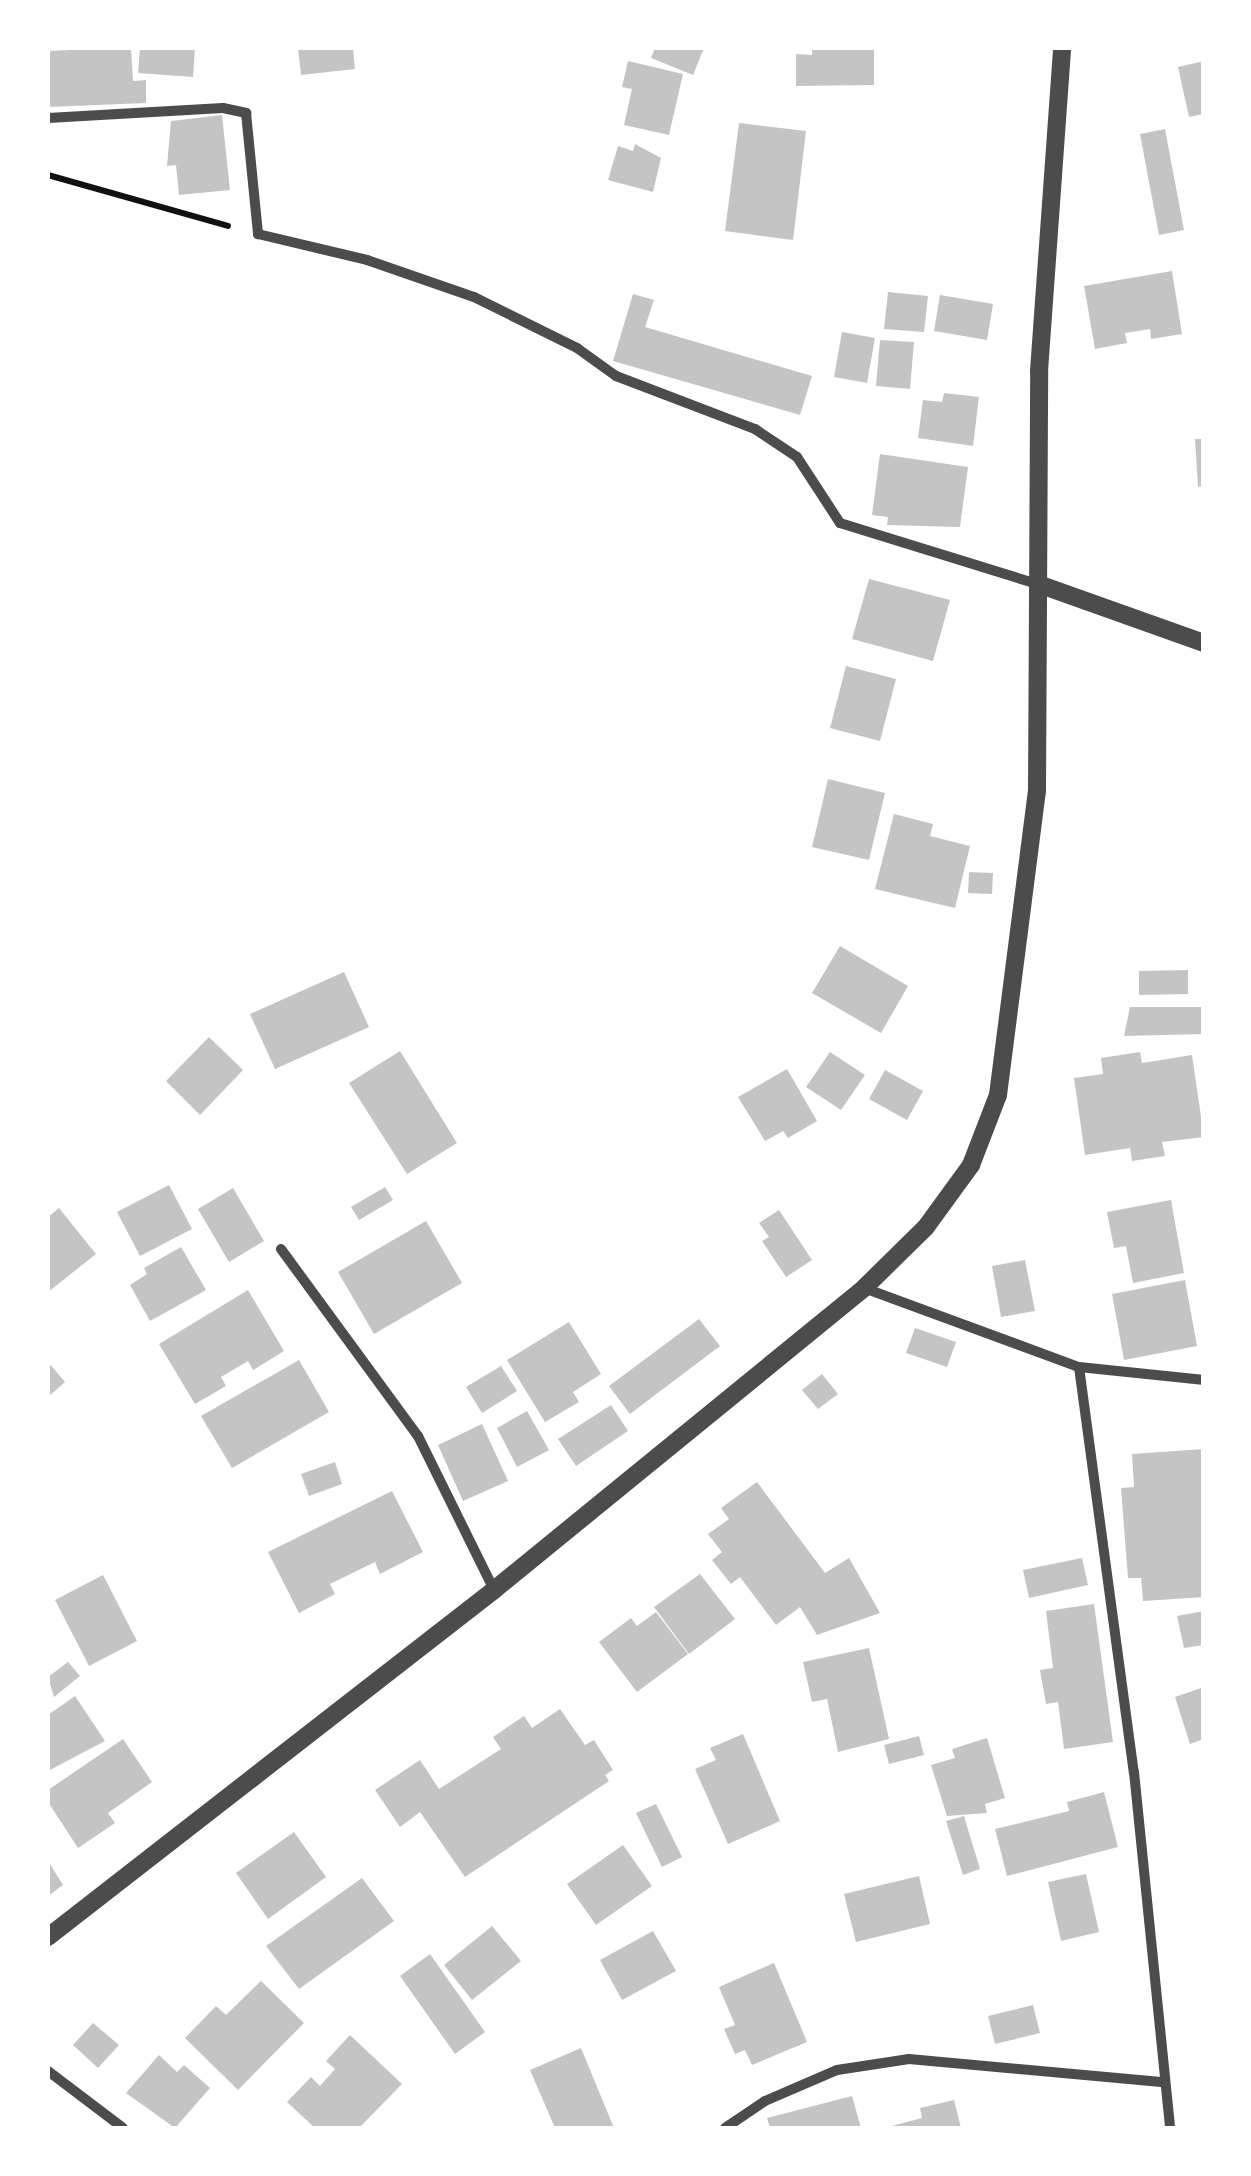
<!DOCTYPE html>
<style>
body{margin:0}
#map{position:relative;width:1251px;height:2176px;overflow:hidden;background:#fff;font-family:"Source Sans 3",sans-serif}
div>[style]{position:absolute}
[style*='--x']{left:calc(var(--x)*1px);top:calc(var(--y)*1px);width:calc(var(--w)*1px);rotate:calc(var(--a)*1deg)}
.building>*{inset:0;background:#c4c4c4}
.path>*{height:6px;margin:-3px;padding:0 3px;transform-origin:3px;border-radius:3px;background:#111}
.minor>*{height:10px;margin:-5px;padding:0 5px;transform-origin:5px;border-radius:5px;background:#4c4c4c}
.tertiary>*{height:18px;margin:-9px;padding:0 9px;transform-origin:9px;border-radius:9px;background:#4c4c4c}
span{translate:-50% -50%;white-space:nowrap;text-align:center;line-height:1.15;-webkit-text-stroke:8px #fff;paint-order:stroke}
.frame{position:absolute;inset:0;border:50px solid #fff;pointer-events:none}
</style>
<div id="map">
<div class="building">
<i style="clip-path:polygon(116px 48px,131px 48px,133px 81px,146px 80px,146px 103px,49px 107px,48px 51px)"></i>
<i style="clip-path:polygon(140px 48px,195px 48px,193px 77px,138px 73px)"></i>
<i style="clip-path:polygon(298px 48px,353px 48px,355px 69px,301px 75px)"></i>
<i style="clip-path:polygon(655px 48px,704px 48px,693px 75px,651px 58px)"></i>
<i style="clip-path:polygon(812px 48px,874px 48px,874px 85px,796px 86px,796px 54px,812px 55px)"></i>
<i style="clip-path:polygon(628px 61px,683px 74px,669px 135px,624px 125px,632px 89px,622px 87px)"></i>
<i style="clip-path:polygon(1204px 61px,1204px 114px,1189px 117px,1178px 67px)"></i>
<i style="clip-path:polygon(222px 115px,230px 190px,179px 195px,176px 165px,167px 166px,171px 121px)"></i>
<i style="clip-path:polygon(739px 123px,806px 131px,793px 240px,725px 231px)"></i>
<i style="clip-path:polygon(1165px 129px,1184px 230px,1159px 235px,1140px 134px)"></i>
<i style="clip-path:polygon(635px 144px,661px 158px,653px 192px,608px 180px,618px 146px,633px 151px)"></i>
<i style="clip-path:polygon(1172px 271px,1182px 334px,1151px 339px,1150px 329px,1125px 333px,1127px 343px,1095px 349px,1084px 286px)"></i>
<i style="clip-path:polygon(888px 292px,928px 296px,924px 332px,884px 329px)"></i>
<i style="clip-path:polygon(633px 294px,654px 300px,645px 327px,812px 376px,800px 415px,613px 361px)"></i>
<i style="clip-path:polygon(940px 295px,993px 304px,987px 340px,934px 331px)"></i>
<i style="clip-path:polygon(842px 332px,875px 338px,867px 383px,834px 377px)"></i>
<i style="clip-path:polygon(880px 340px,914px 342px,910px 389px,876px 386px)"></i>
<i style="clip-path:polygon(944px 393px,979px 397px,973px 446px,918px 438px,923px 400px,942px 402px)"></i>
<i style="clip-path:polygon(1195px 439px,1204px 439px,1204px 486px,1198px 487px)"></i>
<i style="clip-path:polygon(880px 454px,968px 467px,960px 527px,887px 525px,888px 517px,872px 515px)"></i>
<i style="clip-path:polygon(869px 579px,950px 600px,933px 661px,852px 639px)"></i>
<i style="clip-path:polygon(846px 666px,896px 679px,880px 741px,830px 728px)"></i>
<i style="clip-path:polygon(828px 779px,885px 793px,869px 860px,812px 847px)"></i>
<i style="clip-path:polygon(894px 814px,933px 824px,930px 836px,970px 846px,955px 908px,875px 889px)"></i>
<i style="clip-path:polygon(969px 872px,993px 873px,992px 894px,968px 893px)"></i>
<i style="clip-path:polygon(840px 946px,908px 986px,881px 1033px,812px 993px)"></i>
<i style="clip-path:polygon(1188px 970px,1188px 994px,1139px 995px,1139px 971px)"></i>
<i style="clip-path:polygon(344px 972px,369px 1027px,275px 1069px,250px 1014px)"></i>
<i style="clip-path:polygon(1130px 1007px,1204px 1007px,1204px 1034px,1124px 1036px)"></i>
<i style="clip-path:polygon(209px 1037px,243px 1070px,200px 1115px,166px 1081px)"></i>
<i style="clip-path:polygon(400px 1051px,457px 1143px,407px 1174px,349px 1083px)"></i>
<i style="clip-path:polygon(830px 1052px,865px 1075px,841px 1110px,806px 1087px)"></i>
<i style="clip-path:polygon(1140px 1052px,1142px 1063px,1192px 1055px,1204px 1137px,1162px 1142px,1165px 1156px,1132px 1161px,1130px 1148px,1085px 1155px,1074px 1078px,1103px 1074px,1101px 1058px)"></i>
<i style="clip-path:polygon(787px 1069px,817px 1121px,788px 1138px,783px 1131px,765px 1141px,738px 1097px)"></i>
<i style="clip-path:polygon(885px 1070px,923px 1091px,907px 1120px,869px 1099px)"></i>
<i style="clip-path:polygon(169px 1185px,192px 1229px,140px 1256px,117px 1212px)"></i>
<i style="clip-path:polygon(385px 1187px,393px 1200px,359px 1220px,351px 1207px)"></i>
<i style="clip-path:polygon(233px 1188px,264px 1241px,229px 1262px,198px 1209px)"></i>
<i style="clip-path:polygon(1171px 1200px,1184px 1273px,1133px 1283px,1126px 1246px,1114px 1248px,1107px 1212px)"></i>
<i style="clip-path:polygon(59px 1208px,96px 1254px,48px 1292px,48px 1217px)"></i>
<i style="clip-path:polygon(779px 1210px,812px 1260px,786px 1277px,762px 1241px,769px 1237px,759px 1223px)"></i>
<i style="clip-path:polygon(426px 1221px,462px 1283px,374px 1334px,338px 1272px)"></i>
<i style="clip-path:polygon(181px 1247px,206px 1290px,150px 1321px,130px 1285px,147px 1274px,144px 1268px)"></i>
<i style="clip-path:polygon(1025px 1260px,1035px 1311px,1001px 1317px,992px 1266px)"></i>
<i style="clip-path:polygon(1185px 1280px,1197px 1346px,1124px 1360px,1112px 1294px)"></i>
<i style="clip-path:polygon(248px 1290px,284px 1351px,253px 1370px,248px 1361px,221px 1377px,226px 1386px,195px 1404px,159px 1344px)"></i>
<i style="clip-path:polygon(699px 1319px,720px 1346px,630px 1414px,609px 1386px)"></i>
<i style="clip-path:polygon(569px 1322px,601px 1374px,573px 1392px,579px 1402px,545px 1422px,507px 1360px)"></i>
<i style="clip-path:polygon(915px 1328px,956px 1342px,947px 1367px,906px 1353px)"></i>
<i style="clip-path:polygon(299px 1360px,329px 1412px,232px 1468px,201px 1416px)"></i>
<i style="clip-path:polygon(48px 1362px,65px 1382px,48px 1397px)"></i>
<i style="clip-path:polygon(501px 1366px,517px 1391px,482px 1413px,466px 1387px)"></i>
<i style="clip-path:polygon(822px 1374px,838px 1394px,818px 1409px,802px 1390px)"></i>
<i style="clip-path:polygon(611px 1405px,628px 1431px,576px 1466px,558px 1439px)"></i>
<i style="clip-path:polygon(527px 1411px,549px 1450px,517px 1467px,497px 1428px)"></i>
<i style="clip-path:polygon(482px 1424px,508px 1481px,463px 1501px,438px 1445px)"></i>
<i style="clip-path:polygon(1204px 1449px,1204px 1597px,1143px 1601px,1141px 1578px,1128px 1578px,1121px 1488px,1134px 1487px,1132px 1454px)"></i>
<i style="clip-path:polygon(335px 1462px,342px 1484px,309px 1496px,301px 1474px)"></i>
<i style="clip-path:polygon(757px 1482px,825px 1573px,849px 1558px,880px 1613px,817px 1635px,800px 1607px,776px 1625px,740px 1577px,731px 1584px,712px 1560px,722px 1552px,708px 1534px,729px 1519px,721px 1508px)"></i>
<i style="clip-path:polygon(392px 1491px,423px 1552px,380px 1574px,375px 1562px,330px 1584px,335px 1594px,299px 1613px,268px 1552px)"></i>
<i style="clip-path:polygon(1082px 1558px,1088px 1585px,1029px 1598px,1023px 1570px)"></i>
<i style="clip-path:polygon(700px 1574px,735px 1619px,689px 1654px,654px 1607px)"></i>
<i style="clip-path:polygon(103px 1575px,137px 1641px,89px 1666px,55px 1600px)"></i>
<i style="clip-path:polygon(1094px 1604px,1113px 1742px,1064px 1749px,1058px 1702px,1046px 1704px,1040px 1670px,1053px 1668px,1046px 1611px)"></i>
<i style="clip-path:polygon(1204px 1611px,1204px 1645px,1184px 1648px,1177px 1616px)"></i>
<i style="clip-path:polygon(656px 1612px,688px 1654px,637px 1692px,599px 1642px,631px 1618px,637px 1626px)"></i>
<i style="clip-path:polygon(869px 1648px,889px 1739px,838px 1752px,827px 1699px,812px 1702px,803px 1662px)"></i>
<i style="clip-path:polygon(68px 1662px,80px 1676px,54px 1697px,48px 1677px)"></i>
<i style="clip-path:polygon(1204px 1687px,1204px 1739px,1190px 1744px,1175px 1697px)"></i>
<i style="clip-path:polygon(75px 1696px,105px 1741px,48px 1771px,48px 1715px)"></i>
<i style="clip-path:polygon(560px 1709px,585px 1745px,594px 1740px,613px 1770px,605px 1775px,609px 1781px,465px 1877px,420px 1812px,400px 1827px,375px 1790px,420px 1760px,439px 1789px,501px 1749px,493px 1737px,524px 1716px,532px 1728px)"></i>
<i style="clip-path:polygon(743px 1734px,780px 1821px,728px 1844px,695px 1769px,716px 1760px,710px 1748px)"></i>
<i style="clip-path:polygon(919px 1736px,924px 1755px,889px 1764px,884px 1745px)"></i>
<i style="clip-path:polygon(987px 1738px,1005px 1798px,985px 1804px,987px 1813px,947px 1816px,931px 1765px,955px 1758px,952px 1749px)"></i>
<i style="clip-path:polygon(123px 1739px,152px 1782px,108px 1813px,115px 1823px,78px 1848px,48px 1802px,48px 1790px)"></i>
<i style="clip-path:polygon(1104px 1792px,1118px 1847px,1007px 1876px,995px 1829px,1069px 1811px,1067px 1802px)"></i>
<i style="clip-path:polygon(656px 1804px,682px 1857px,662px 1867px,636px 1813px)"></i>
<i style="clip-path:polygon(964px 1816px,980px 1869px,963px 1875px,946px 1821px)"></i>
<i style="clip-path:polygon(294px 1832px,326px 1877px,268px 1919px,236px 1873px)"></i>
<i style="clip-path:polygon(623px 1845px,652px 1886px,596px 1925px,567px 1884px)"></i>
<i style="clip-path:polygon(48px 1861px,63px 1885px,48px 1896px)"></i>
<i style="clip-path:polygon(1086px 1874px,1099px 1932px,1061px 1941px,1048px 1882px)"></i>
<i style="clip-path:polygon(919px 1876px,930px 1924px,856px 1942px,844px 1894px)"></i>
<i style="clip-path:polygon(362px 1878px,394px 1921px,299px 1989px,266px 1946px)"></i>
<i style="clip-path:polygon(492px 1926px,521px 1961px,472px 2000px,444px 1965px)"></i>
<i style="clip-path:polygon(653px 1931px,676px 1971px,622px 2000px,600px 1960px)"></i>
<i style="clip-path:polygon(430px 1954px,485px 2032px,455px 2054px,400px 1976px)"></i>
<i style="clip-path:polygon(774px 1963px,807px 2042px,752px 2065px,745px 2050px,735px 2054px,724px 2029px,735px 2025px,719px 1987px)"></i>
<i style="clip-path:polygon(261px 1981px,304px 2023px,238px 2090px,185px 2038px,216px 2006px,226px 2015px)"></i>
<i style="clip-path:polygon(1033px 2005px,1040px 2033px,995px 2044px,988px 2016px)"></i>
<i style="clip-path:polygon(93px 2023px,119px 2045px,98px 2068px,73px 2045px)"></i>
<i style="clip-path:polygon(350px 2035px,402px 2084px,359px 2128px,315px 2128px,287px 2102px,311px 2077px,320px 2086px,335px 2069px,326px 2061px)"></i>
<i style="clip-path:polygon(581px 2048px,614px 2128px,555px 2128px,530px 2070px)"></i>
<i style="clip-path:polygon(159px 2055px,177px 2072px,184px 2065px,210px 2088px,175px 2128px,126px 2093px)"></i>
<i style="clip-path:polygon(852px 2096px,861px 2128px,770px 2128px,767px 2118px)"></i>
<i style="clip-path:polygon(954px 2100px,961px 2128px,884px 2128px,922px 2118px,920px 2108px)"></i>
</div>
<div class="path">
<i style="--x:48;--y:175;--w:187;--a:15.8"></i>
</div>
<div class="minor">
<i style="--x:48;--y:118;--w:175;--a:-3.3"></i>
<i style="--x:223;--y:108;--w:24;--a:12"></i>
<i style="--x:246;--y:113;--w:122;--a:84.3"></i>
<i style="--x:258;--y:234;--w:112;--a:13.4"></i>
<i style="--x:367;--y:260;--w:113;--a:19.1"></i>
<i style="--x:474;--y:297;--w:115;--a:26.3"></i>
<i style="--x:577;--y:348;--w:48;--a:35.7"></i>
<i style="--x:616;--y:376;--w:149;--a:20.9"></i>
<i style="--x:755;--y:429;--w:50;--a:33.7"></i>
<i style="--x:797;--y:457;--w:79;--a:56.9"></i>
<i style="--x:840;--y:523;--w:209;--a:17.2"></i>
<i style="--x:281;--y:1249;--w:232;--a:53.8"></i>
<i style="--x:418;--y:1436;--w:172;--a:63.7"></i>
<i style="--x:864;--y:1288;--w:229;--a:20.2"></i>
<i style="--x:1079;--y:1367;--w:126;--a:5.9"></i>
<i style="--x:1079;--y:1367;--w:409;--a:82.3"></i>
<i style="--x:1134;--y:1772;--w:358;--a:84.2"></i>
<i style="--x:48;--y:2071;--w:94;--a:37.2"></i>
<i style="--x:725;--y:2128;--w:48;--a:-34"></i>
<i style="--x:765;--y:2101;--w:78;--a:-23.3"></i>
<i style="--x:837;--y:2070;--w:73;--a:-8.7"></i>
<i style="--x:909;--y:2059;--w:256;--a:5.2"></i>
</div>
<div class="tertiary">
<i style="--x:1041;--y:585;--w:173;--a:19.6"></i>
<i style="--x:48;--y:1937;--w:565;--a:-37.88"></i>
<i style="--x:494;--y:1590;--w:478;--a:-39.2"></i>
<i style="--x:864;--y:1288;--w:87;--a:-44.5"></i>
<i style="--x:926;--y:1227;--w:77;--a:-54"></i>
<i style="--x:971;--y:1165;--w:75;--a:-68.9"></i>
<i style="--x:998;--y:1095;--w:306;--a:-82.7"></i>
<i style="--x:1037;--y:791;--w:420;--a:-89.7"></i>
<i style="--x:1039;--y:371;--w:324;--a:-85.9"></i>
</div>
<div class="frame"></div>
</div>
